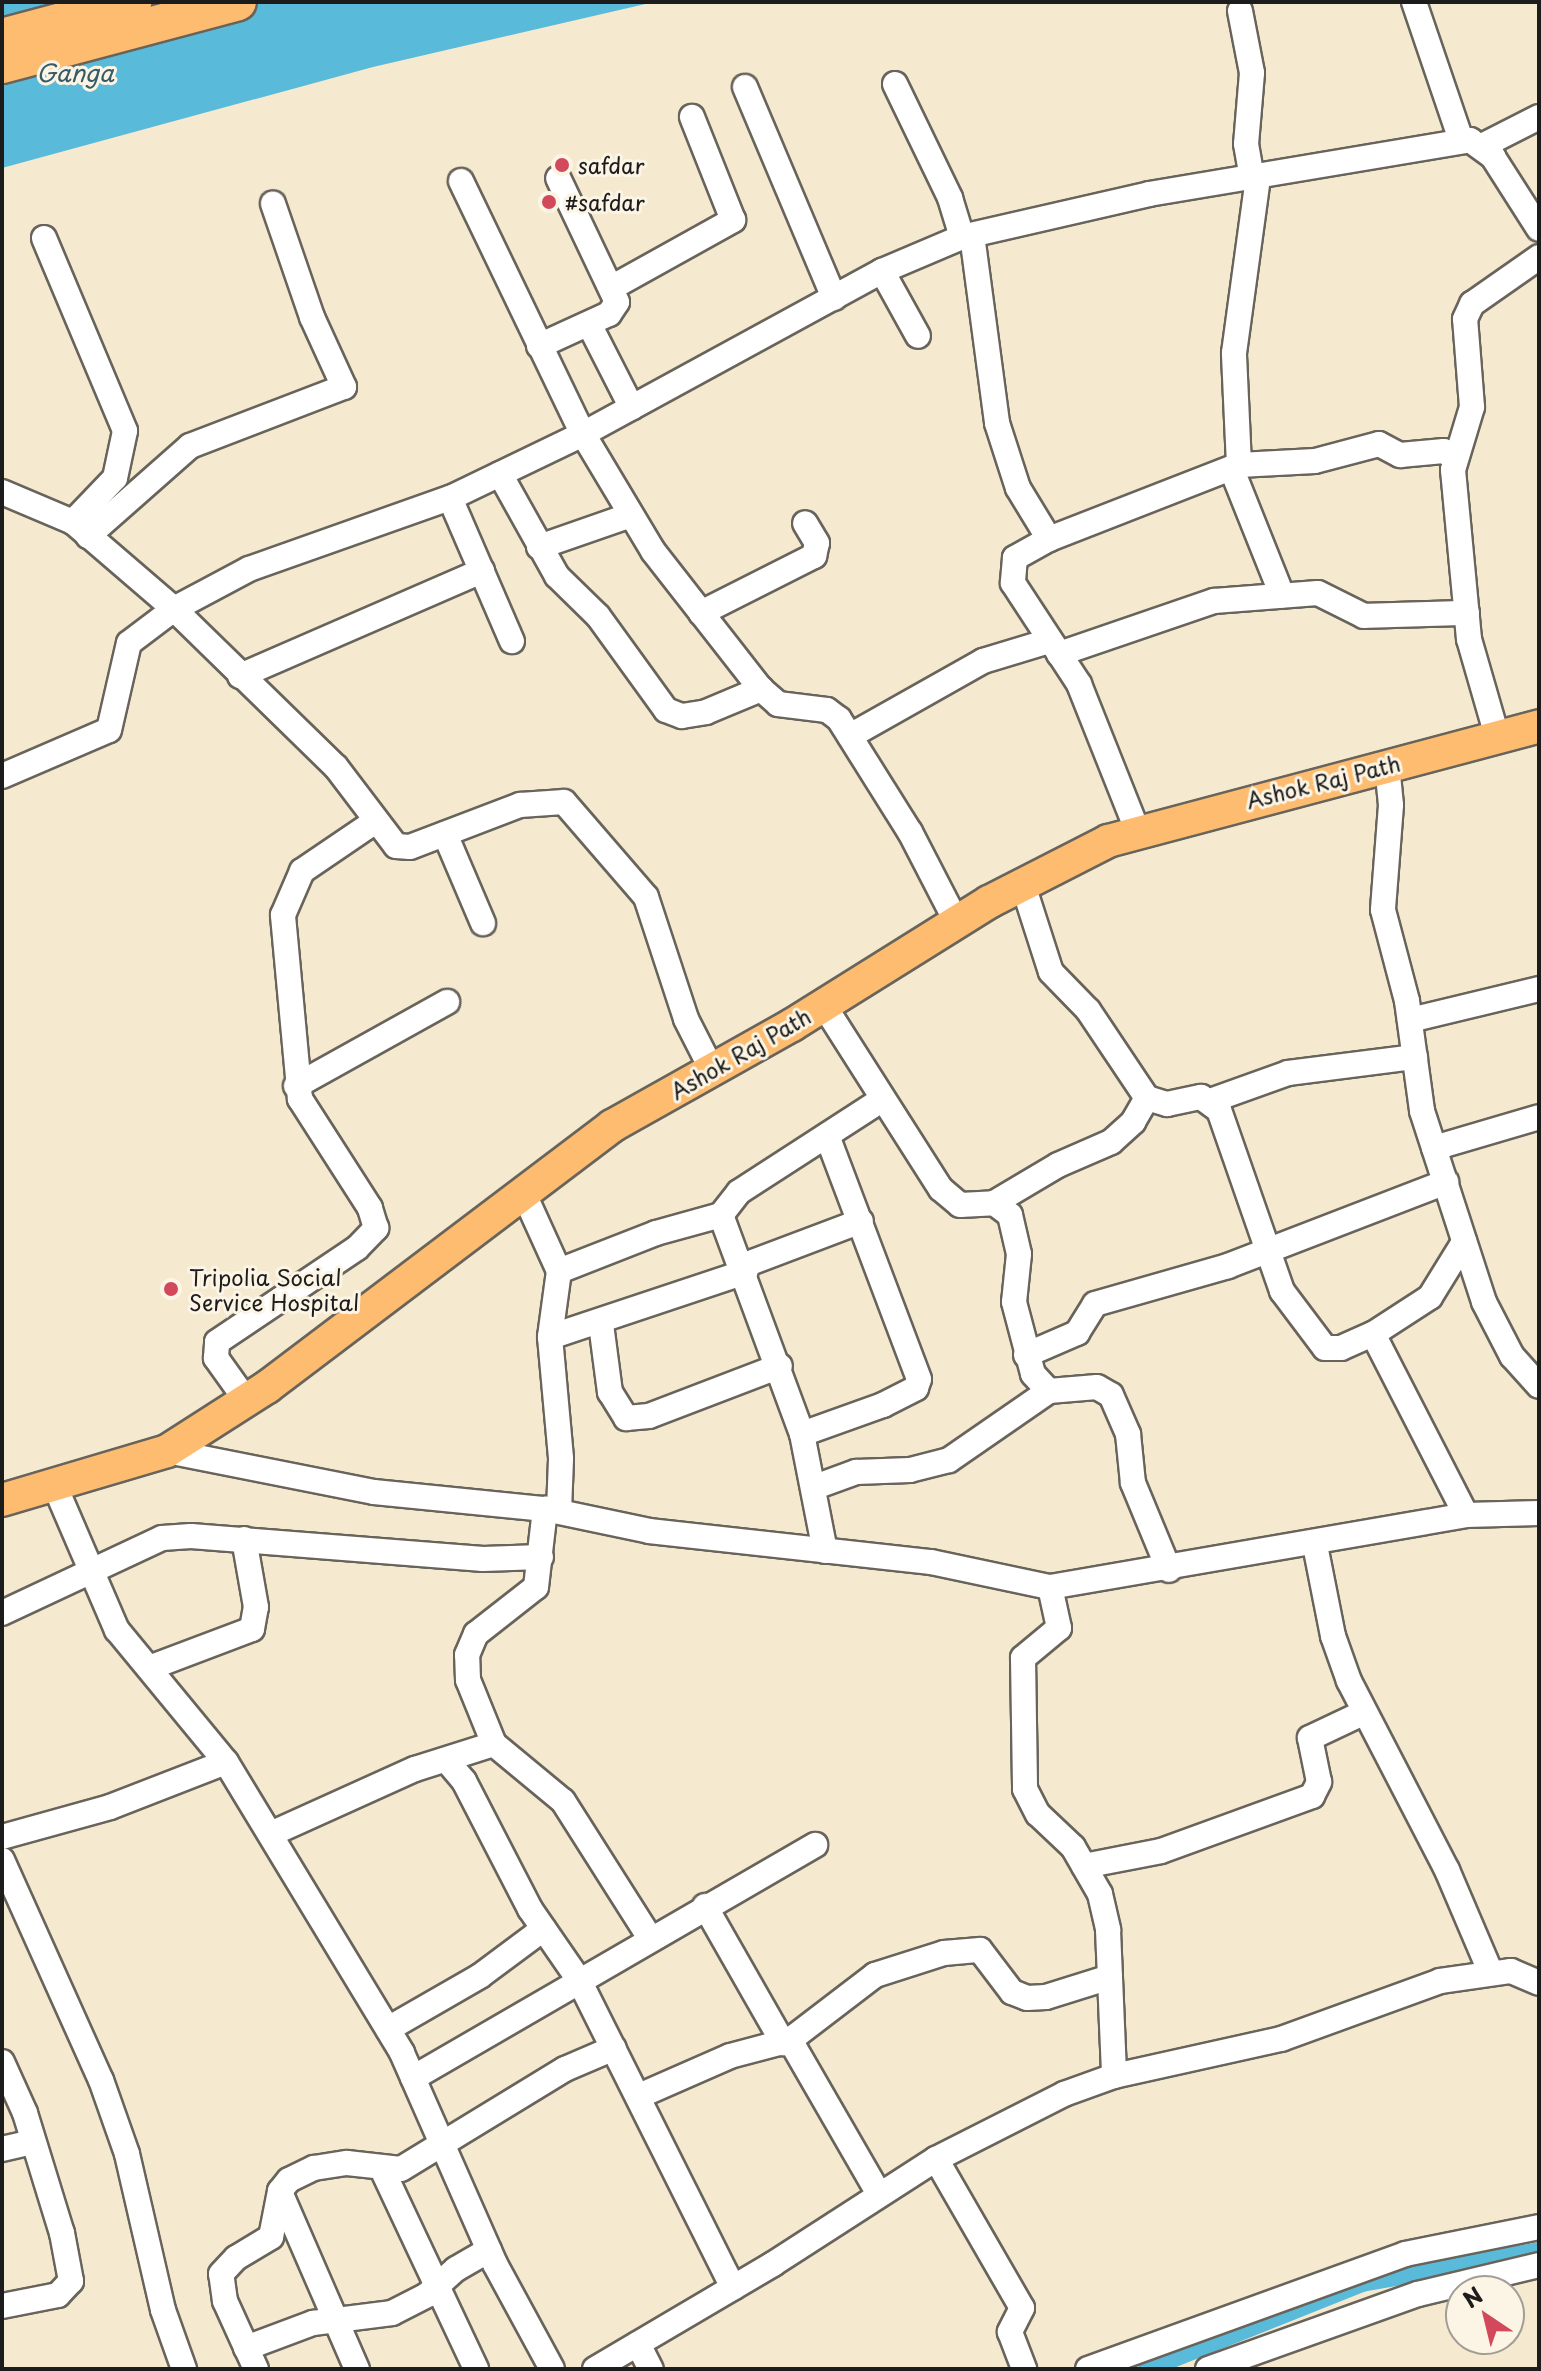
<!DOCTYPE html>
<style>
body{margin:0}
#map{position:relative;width:1541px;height:2371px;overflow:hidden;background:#f5e9d0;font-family:"Playpen Sans",sans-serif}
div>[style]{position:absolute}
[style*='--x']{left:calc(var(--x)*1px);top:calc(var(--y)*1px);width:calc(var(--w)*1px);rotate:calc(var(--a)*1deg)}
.water>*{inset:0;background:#5abad9}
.canal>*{height:18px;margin:-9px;padding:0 9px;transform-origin:9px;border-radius:9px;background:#5abad9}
.roads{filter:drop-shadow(2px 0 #68645b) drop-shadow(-2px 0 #68645b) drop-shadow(0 2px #68645b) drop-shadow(0 -2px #68645b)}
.minor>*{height:24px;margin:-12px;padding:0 12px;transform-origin:12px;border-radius:12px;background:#fff}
.major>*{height:32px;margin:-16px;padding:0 16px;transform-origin:16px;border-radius:16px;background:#febc70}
.highway>*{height:36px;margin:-18px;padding:0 18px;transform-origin:18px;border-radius:18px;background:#febc70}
.dots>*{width:22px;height:22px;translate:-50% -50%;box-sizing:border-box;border:4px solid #fcf5e5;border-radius:50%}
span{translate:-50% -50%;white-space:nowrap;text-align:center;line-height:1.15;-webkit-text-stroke:6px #fcf5e5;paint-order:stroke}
.poi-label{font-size:22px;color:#1c1c1c}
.left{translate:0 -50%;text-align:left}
.street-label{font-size:22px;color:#1c1c1c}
.water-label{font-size:24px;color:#355b68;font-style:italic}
.frame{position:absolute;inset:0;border:4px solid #1c1c1c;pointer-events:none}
.north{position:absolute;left:1445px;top:2275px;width:80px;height:80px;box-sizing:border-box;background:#fcf5e5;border:2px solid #a29e95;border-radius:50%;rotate:325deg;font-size:22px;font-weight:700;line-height:32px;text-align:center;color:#1c1c1c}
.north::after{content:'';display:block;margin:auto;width:28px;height:36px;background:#d1495b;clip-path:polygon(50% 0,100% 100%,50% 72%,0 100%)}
</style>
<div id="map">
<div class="water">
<i style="clip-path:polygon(2px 2px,654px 2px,373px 67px,2px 168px)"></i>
</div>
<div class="canal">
<i style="--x:1147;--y:2369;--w:232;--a:-21.8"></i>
<i style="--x:1362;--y:2283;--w:180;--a:-10.2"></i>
</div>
<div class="roads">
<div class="minor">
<i style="--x:1414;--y:2;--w:146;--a:71.2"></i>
<i style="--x:1240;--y:11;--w:63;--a:79"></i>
<i style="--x:1252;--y:73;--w:71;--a:94.8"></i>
<i style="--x:1246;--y:144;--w:35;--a:80"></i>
<i style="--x:895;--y:84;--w:127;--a:64.2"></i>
<i style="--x:950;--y:198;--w:41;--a:72.9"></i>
<i style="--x:745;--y:87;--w:229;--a:67.1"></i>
<i style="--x:1482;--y:146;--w:64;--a:-27"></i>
<i style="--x:461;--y:181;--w:281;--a:64.3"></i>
<i style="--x:583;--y:434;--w:136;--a:59.1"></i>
<i style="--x:653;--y:551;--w:175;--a:52"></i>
<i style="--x:761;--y:689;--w:23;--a:41"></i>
<i style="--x:778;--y:704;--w:49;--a:7"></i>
<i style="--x:827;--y:710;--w:15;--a:37"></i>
<i style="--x:839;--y:719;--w:133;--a:57.9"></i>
<i style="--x:910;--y:832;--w:102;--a:62.7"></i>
<i style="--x:972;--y:235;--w:190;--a:82.4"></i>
<i style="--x:997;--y:423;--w:68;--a:72.1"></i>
<i style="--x:1018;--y:488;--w:60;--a:58.7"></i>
<i style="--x:1049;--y:539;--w:39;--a:151"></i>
<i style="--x:1015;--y:558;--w:25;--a:95"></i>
<i style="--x:1013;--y:583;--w:121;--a:56.8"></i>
<i style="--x:1079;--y:684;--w:159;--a:68.3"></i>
<i style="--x:44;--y:238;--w:209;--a:67.2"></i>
<i style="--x:125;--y:431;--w:48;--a:102"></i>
<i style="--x:115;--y:478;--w:61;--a:133.7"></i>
<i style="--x:882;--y:271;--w:74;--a:61"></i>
<i style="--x:611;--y:288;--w:140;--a:-29.1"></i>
<i style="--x:733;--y:220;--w:111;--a:-111.7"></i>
<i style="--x:589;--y:324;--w:94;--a:62.9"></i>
<i style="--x:539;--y:346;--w:77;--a:-24.6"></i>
<i style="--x:609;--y:314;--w:14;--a:-56"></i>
<i style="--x:617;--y:302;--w:137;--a:-115.4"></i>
<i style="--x:1239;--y:465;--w:76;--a:-3"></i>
<i style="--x:1315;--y:461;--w:66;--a:-14.9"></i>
<i style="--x:1379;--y:444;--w:24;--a:28"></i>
<i style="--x:1400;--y:455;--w:44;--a:-5.2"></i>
<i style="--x:1444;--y:451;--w:13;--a:32"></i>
<i style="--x:1232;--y:470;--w:135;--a:68.2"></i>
<i style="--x:500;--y:474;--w:117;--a:60.8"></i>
<i style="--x:557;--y:576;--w:57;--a:44.3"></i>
<i style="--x:598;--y:616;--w:116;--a:54.1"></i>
<i style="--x:666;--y:710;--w:17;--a:21"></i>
<i style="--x:682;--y:716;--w:24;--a:-9"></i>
<i style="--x:706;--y:712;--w:60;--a:-22.7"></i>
<i style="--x:2;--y:492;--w:77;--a:22.9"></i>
<i style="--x:73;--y:522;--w:133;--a:40.7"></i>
<i style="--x:174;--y:609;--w:226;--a:44.3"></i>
<i style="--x:336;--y:767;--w:99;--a:52.8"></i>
<i style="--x:396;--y:846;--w:14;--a:4"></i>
<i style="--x:410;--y:847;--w:118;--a:-20.9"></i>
<i style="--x:520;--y:805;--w:44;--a:-3.9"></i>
<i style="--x:564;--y:802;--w:125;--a:49.2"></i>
<i style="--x:646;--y:897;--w:128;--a:71.8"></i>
<i style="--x:686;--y:1019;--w:57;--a:63"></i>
<i style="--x:450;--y:498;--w:156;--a:66.6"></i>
<i style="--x:88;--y:536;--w:136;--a:-41.4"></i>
<i style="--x:190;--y:446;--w:165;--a:-21"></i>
<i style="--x:344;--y:387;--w:77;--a:-114.6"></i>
<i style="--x:312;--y:317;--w:120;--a:-109"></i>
<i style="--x:1049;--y:539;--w:204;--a:-21.3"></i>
<i style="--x:1239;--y:465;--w:112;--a:-92.6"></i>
<i style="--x:1234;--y:353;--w:178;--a:-82.2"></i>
<i style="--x:539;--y:547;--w:97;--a:-19.2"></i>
<i style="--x:701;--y:613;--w:127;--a:-26.8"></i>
<i style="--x:814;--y:556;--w:13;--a:-77"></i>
<i style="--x:817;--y:543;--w:23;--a:-121"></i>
<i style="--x:1059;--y:654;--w:164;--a:-18.9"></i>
<i style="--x:1214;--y:601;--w:104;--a:-4.4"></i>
<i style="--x:1318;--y:593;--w:51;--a:26.6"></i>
<i style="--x:1364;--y:616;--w:103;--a:-1.7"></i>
<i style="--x:240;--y:676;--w:264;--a:-23.5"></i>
<i style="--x:850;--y:736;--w:153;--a:-29.4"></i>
<i style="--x:983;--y:661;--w:69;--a:-16.9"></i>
<i style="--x:1497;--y:736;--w:101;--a:-106.1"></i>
<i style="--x:1469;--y:639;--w:170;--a:-95.4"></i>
<i style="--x:1453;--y:470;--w:66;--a:-73.2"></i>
<i style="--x:1472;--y:407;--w:88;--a:-94.5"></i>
<i style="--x:1465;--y:319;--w:17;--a:-65"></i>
<i style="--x:1472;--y:304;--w:82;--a:-35"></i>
<i style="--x:1387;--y:765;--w:40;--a:84.3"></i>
<i style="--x:1391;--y:805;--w:105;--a:94.4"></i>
<i style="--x:1383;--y:910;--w:94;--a:75.2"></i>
<i style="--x:1407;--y:1001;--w:111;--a:82.2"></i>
<i style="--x:1422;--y:1111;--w:201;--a:72"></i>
<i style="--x:1484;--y:1302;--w:61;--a:62.6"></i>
<i style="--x:1512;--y:1356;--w:40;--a:48"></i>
<i style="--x:2;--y:776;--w:116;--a:-23.3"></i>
<i style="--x:109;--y:730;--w:89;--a:-77.1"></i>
<i style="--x:129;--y:643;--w:56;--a:-37.1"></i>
<i style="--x:174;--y:609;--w:85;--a:-28.1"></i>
<i style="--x:249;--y:569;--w:213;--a:-19.5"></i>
<i style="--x:450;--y:498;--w:148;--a:-25.7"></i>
<i style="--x:583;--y:434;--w:341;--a:-28.6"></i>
<i style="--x:882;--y:271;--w:87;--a:-23"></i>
<i style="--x:962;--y:237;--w:192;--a:-12.9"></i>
<i style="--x:1149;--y:194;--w:326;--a:-9.5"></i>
<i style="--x:1470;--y:140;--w:29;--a:36"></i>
<i style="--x:1493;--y:157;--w:85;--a:57.4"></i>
<i style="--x:445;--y:834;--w:97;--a:66.9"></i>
<i style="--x:1023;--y:885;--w:91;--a:72.2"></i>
<i style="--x:1051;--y:972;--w:53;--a:45.8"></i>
<i style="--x:1088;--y:1010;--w:106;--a:56.2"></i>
<i style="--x:1147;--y:1098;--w:21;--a:17"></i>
<i style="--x:1167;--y:1104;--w:35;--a:-12"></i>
<i style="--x:1201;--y:1097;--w:22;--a:36"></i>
<i style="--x:1219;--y:1110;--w:192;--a:70.8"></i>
<i style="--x:1282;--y:1291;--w:71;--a:53"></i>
<i style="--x:1325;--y:1348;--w:16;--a:0"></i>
<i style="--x:1341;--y:1348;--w:35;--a:-24"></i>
<i style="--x:1373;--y:1334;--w:68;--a:-33"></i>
<i style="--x:1430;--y:1297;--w:65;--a:-58.3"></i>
<i style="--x:823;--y:1004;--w:219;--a:57.5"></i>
<i style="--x:941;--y:1189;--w:25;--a:40"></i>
<i style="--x:960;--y:1205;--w:34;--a:-3"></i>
<i style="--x:994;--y:1203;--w:20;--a:37"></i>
<i style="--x:1010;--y:1215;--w:40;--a:77"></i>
<i style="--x:1019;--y:1254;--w:48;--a:95.9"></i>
<i style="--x:1014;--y:1302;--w:74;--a:75.2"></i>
<i style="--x:1033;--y:1374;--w:23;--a:47"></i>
<i style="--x:1049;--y:1391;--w:48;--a:-4.8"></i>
<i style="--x:1097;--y:1387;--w:16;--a:30"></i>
<i style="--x:1111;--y:1395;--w:43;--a:66.4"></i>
<i style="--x:1128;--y:1434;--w:49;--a:84.2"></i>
<i style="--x:1133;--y:1483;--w:94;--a:67.5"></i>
<i style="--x:1410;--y:1020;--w:133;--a:-13.5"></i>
<i style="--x:296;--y:1086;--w:173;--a:-29.1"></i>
<i style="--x:1210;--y:1101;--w:83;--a:-19.7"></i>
<i style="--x:1288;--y:1073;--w:128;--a:-7.2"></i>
<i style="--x:1434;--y:1148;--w:109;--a:-16.4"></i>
<i style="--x:524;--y:1194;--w:85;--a:65.6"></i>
<i style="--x:559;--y:1271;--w:67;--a:97.8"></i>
<i style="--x:550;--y:1337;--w:122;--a:84.8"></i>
<i style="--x:561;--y:1459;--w:52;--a:92.2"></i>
<i style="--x:994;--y:1203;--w:74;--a:-30.7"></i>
<i style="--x:1058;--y:1165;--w:58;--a:-23.5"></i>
<i style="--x:1111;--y:1142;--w:30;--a:-42"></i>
<i style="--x:1133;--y:1122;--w:28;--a:-60"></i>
<i style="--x:742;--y:1266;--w:127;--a:-20.7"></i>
<i style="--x:559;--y:1271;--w:104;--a:-21.4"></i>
<i style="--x:656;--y:1233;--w:67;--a:-15.5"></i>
<i style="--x:601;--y:1324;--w:69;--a:82.5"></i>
<i style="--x:610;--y:1392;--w:31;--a:58"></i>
<i style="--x:626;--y:1418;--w:23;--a:-5"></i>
<i style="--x:649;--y:1416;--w:140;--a:-20.9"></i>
<i style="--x:1373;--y:1334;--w:203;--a:62.8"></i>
<i style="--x:550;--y:1337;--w:206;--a:-18.4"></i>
<i style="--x:1026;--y:1355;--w:56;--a:-23.3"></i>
<i style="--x:1077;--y:1333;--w:34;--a:-58"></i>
<i style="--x:1095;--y:1304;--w:138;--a:-15.9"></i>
<i style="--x:1228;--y:1266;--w:234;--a:-21.1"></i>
<i style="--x:246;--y:1400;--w:52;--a:-125.5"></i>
<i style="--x:216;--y:1358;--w:16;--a:-86"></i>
<i style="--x:217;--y:1342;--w:169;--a:-33.9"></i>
<i style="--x:357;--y:1248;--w:28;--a:-46"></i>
<i style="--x:376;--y:1228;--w:21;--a:-107"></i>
<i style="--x:370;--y:1208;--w:130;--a:-122.7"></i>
<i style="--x:300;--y:1099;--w:185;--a:-95.3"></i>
<i style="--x:283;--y:915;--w:48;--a:-66.6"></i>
<i style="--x:302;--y:871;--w:87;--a:-34.2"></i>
<i style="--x:802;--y:1434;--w:86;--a:-19.7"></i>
<i style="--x:883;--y:1405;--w:37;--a:-27"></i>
<i style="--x:916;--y:1388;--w:9;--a:-72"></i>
<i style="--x:919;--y:1379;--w:260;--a:-110.7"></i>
<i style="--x:167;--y:1451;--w:211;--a:11.2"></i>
<i style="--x:374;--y:1492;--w:172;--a:5.7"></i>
<i style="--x:545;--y:1509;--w:106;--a:11.9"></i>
<i style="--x:649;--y:1531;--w:284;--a:6.3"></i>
<i style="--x:931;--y:1562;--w:122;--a:11.9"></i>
<i style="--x:1050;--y:1587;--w:422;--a:-9.8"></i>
<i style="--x:1466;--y:1515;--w:73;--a:-1.6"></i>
<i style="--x:54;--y:1484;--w:159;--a:66.7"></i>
<i style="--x:117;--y:1630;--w:171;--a:50.5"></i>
<i style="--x:226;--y:1762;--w:340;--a:58.8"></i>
<i style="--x:402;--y:2053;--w:231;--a:66.2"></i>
<i style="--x:495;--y:2264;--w:119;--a:61.5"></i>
<i style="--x:815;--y:1487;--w:44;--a:-20.1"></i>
<i style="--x:856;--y:1472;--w:54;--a:-2.1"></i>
<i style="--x:910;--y:1470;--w:40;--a:-14.4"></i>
<i style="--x:949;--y:1460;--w:121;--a:-34.6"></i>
<i style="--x:1315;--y:1545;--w:93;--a:78.8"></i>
<i style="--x:1333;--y:1636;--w:48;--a:70.4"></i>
<i style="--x:1349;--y:1681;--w:213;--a:62.6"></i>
<i style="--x:1447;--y:1870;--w:110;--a:66.9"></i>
<i style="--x:825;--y:1551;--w:119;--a:-101.1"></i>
<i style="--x:802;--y:1434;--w:233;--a:-110.3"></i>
<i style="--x:721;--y:1215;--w:29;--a:-52"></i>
<i style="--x:739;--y:1192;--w:171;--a:-32.9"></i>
<i style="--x:1050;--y:1587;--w:42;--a:77.6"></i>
<i style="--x:1059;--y:1628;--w:47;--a:140.2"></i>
<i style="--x:1023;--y:1658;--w:131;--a:89.1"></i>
<i style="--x:1025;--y:1789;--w:28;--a:63"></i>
<i style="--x:1038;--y:1814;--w:48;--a:43.3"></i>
<i style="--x:1073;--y:1847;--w:54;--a:60.1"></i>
<i style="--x:1100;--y:1894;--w:37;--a:77"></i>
<i style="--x:1108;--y:1930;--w:146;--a:87.6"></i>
<i style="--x:2;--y:1613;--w:177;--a:-25.1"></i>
<i style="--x:162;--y:1538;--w:29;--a:-4"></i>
<i style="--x:191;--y:1536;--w:293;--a:4.5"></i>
<i style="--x:483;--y:1559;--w:58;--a:-2"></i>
<i style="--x:149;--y:1668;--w:110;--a:-20.7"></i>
<i style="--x:252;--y:1629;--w:22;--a:-80"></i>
<i style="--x:256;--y:1607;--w:69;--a:-100"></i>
<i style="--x:494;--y:1744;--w:69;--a:-112.1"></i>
<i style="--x:468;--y:1680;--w:25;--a:-92"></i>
<i style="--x:467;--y:1655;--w:23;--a:-67"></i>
<i style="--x:476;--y:1634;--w:76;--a:-38.1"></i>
<i style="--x:536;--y:1587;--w:79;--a:-83.4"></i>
<i style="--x:448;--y:1762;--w:25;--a:50"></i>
<i style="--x:464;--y:1781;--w:144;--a:62.7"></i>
<i style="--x:530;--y:1909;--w:86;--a:55.4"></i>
<i style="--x:579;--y:1980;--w:344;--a:63.4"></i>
<i style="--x:273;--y:1833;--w:156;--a:-24.3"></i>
<i style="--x:415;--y:1769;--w:83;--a:-17.6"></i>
<i style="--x:494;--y:1744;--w:89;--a:39.6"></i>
<i style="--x:563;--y:1801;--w:162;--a:57.6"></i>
<i style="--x:2;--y:1837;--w:112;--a:-15.5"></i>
<i style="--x:110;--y:1807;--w:124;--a:-21.2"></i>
<i style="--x:2;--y:1860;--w:241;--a:65.8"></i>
<i style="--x:101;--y:2080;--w:78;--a:70.6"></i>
<i style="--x:127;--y:2154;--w:160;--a:77"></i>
<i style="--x:163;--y:2310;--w:63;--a:70.4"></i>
<i style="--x:1084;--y:1866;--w:78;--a:-11"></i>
<i style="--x:1161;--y:1851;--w:161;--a:-20"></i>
<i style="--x:1312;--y:1796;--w:16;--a:-63"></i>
<i style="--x:1319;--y:1782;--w:45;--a:-101.6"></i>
<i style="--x:1310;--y:1738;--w:59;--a:-25.3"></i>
<i style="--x:705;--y:1906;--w:158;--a:60.3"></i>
<i style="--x:388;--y:2029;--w:106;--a:-29.9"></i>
<i style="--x:480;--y:1976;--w:79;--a:-36.7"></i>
<i style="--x:790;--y:2040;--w:178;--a:60"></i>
<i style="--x:2;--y:2062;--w:56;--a:65.7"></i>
<i style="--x:25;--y:2113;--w:126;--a:72.9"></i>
<i style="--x:62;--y:2233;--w:49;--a:79.4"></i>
<i style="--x:71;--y:2281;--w:19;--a:133"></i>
<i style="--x:58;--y:2295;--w:57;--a:168.9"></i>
<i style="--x:413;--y:2078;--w:465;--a:-30.1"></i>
<i style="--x:639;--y:2096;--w:99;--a:-23.7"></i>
<i style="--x:730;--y:2056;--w:62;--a:-14.9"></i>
<i style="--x:790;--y:2040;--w:107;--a:-37.4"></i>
<i style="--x:875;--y:1975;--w:72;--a:-17.7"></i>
<i style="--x:944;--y:1953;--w:36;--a:-5"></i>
<i style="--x:980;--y:1950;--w:53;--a:52.7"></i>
<i style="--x:1012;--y:1992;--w:16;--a:22"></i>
<i style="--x:1027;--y:1998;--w:19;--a:-3"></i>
<i style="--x:1046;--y:1997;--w:67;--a:-17.4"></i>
<i style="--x:2;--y:2149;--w:31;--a:-13"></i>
<i style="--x:936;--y:2159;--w:172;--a:60"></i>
<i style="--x:1022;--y:2308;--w:27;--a:117"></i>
<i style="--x:1010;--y:2332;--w:40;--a:69"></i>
<i style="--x:382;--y:2169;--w:221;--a:64.8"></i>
<i style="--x:280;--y:2192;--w:193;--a:66.5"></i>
<i style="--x:638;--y:2344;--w:28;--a:63"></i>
<i style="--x:246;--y:2348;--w:72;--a:-20.5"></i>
<i style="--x:313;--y:2323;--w:80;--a:-7.2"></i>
<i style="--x:392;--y:2313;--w:39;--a:-27"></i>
<i style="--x:427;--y:2295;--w:39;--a:-42"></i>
<i style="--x:456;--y:2269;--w:38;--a:-30"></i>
<i style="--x:256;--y:2369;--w:75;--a:-114.5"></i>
<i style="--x:225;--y:2301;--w:27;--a:-98"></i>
<i style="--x:221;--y:2274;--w:22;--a:-47"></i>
<i style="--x:236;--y:2258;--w:41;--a:-31"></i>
<i style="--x:271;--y:2237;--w:47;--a:-78.9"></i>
<i style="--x:280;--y:2191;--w:14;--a:-51"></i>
<i style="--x:289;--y:2180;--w:28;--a:-26"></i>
<i style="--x:314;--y:2168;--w:33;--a:-9"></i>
<i style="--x:347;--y:2163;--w:54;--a:6.3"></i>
<i style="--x:401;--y:2169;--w:192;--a:-31.4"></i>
<i style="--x:565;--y:2069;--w:53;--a:-23.2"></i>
<i style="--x:595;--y:2369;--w:207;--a:-30.5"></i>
<i style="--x:773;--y:2264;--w:194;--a:-32.8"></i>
<i style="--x:936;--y:2159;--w:144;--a:-26.9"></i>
<i style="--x:1064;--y:2094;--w:53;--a:-19.8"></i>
<i style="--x:1114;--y:2076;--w:171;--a:-12.5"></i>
<i style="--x:1281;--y:2039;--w:169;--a:-20"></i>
<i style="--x:1440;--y:1981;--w:72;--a:-8"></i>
<i style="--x:1511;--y:1971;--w:30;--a:23"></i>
<i style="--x:1088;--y:2369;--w:337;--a:-19.9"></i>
<i style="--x:1405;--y:2254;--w:137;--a:-11.4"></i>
<i style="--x:1208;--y:2369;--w:223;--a:-19.7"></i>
<i style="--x:1418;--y:2294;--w:124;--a:-13.5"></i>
</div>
<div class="major">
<i style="--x:2;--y:1500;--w:172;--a:-16.5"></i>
<i style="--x:167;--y:1451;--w:119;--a:-32.6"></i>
<i style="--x:267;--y:1387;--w:433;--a:-37.1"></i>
<i style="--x:612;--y:1126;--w:206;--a:-29.3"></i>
<i style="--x:792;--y:1025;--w:232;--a:-32"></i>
<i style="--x:989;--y:902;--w:134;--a:-27.1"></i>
<i style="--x:1108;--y:841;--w:446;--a:-14.9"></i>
</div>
<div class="highway">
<i style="--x:2;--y:37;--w:136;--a:-15"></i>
<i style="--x:2;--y:65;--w:244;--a:-14.9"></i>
</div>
</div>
<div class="dots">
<i style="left:562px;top:165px;background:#d1495b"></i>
<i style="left:549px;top:202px;background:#d1495b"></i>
<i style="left:171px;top:1289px;background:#d1495b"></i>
</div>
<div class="poi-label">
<span class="left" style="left:578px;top:165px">safdar</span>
<span class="left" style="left:565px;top:202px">#safdar</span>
<span class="left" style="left:189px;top:1289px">Tripolia Social<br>Service Hospital</span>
</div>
<div class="street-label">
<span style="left:1323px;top:781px;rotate:-14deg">Ashok Raj Path</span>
<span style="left:740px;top:1053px;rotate:-30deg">Ashok Raj Path</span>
</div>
<div class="water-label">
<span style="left:75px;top:73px">Ganga</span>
</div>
<div class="frame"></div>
<div class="north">N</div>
</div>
